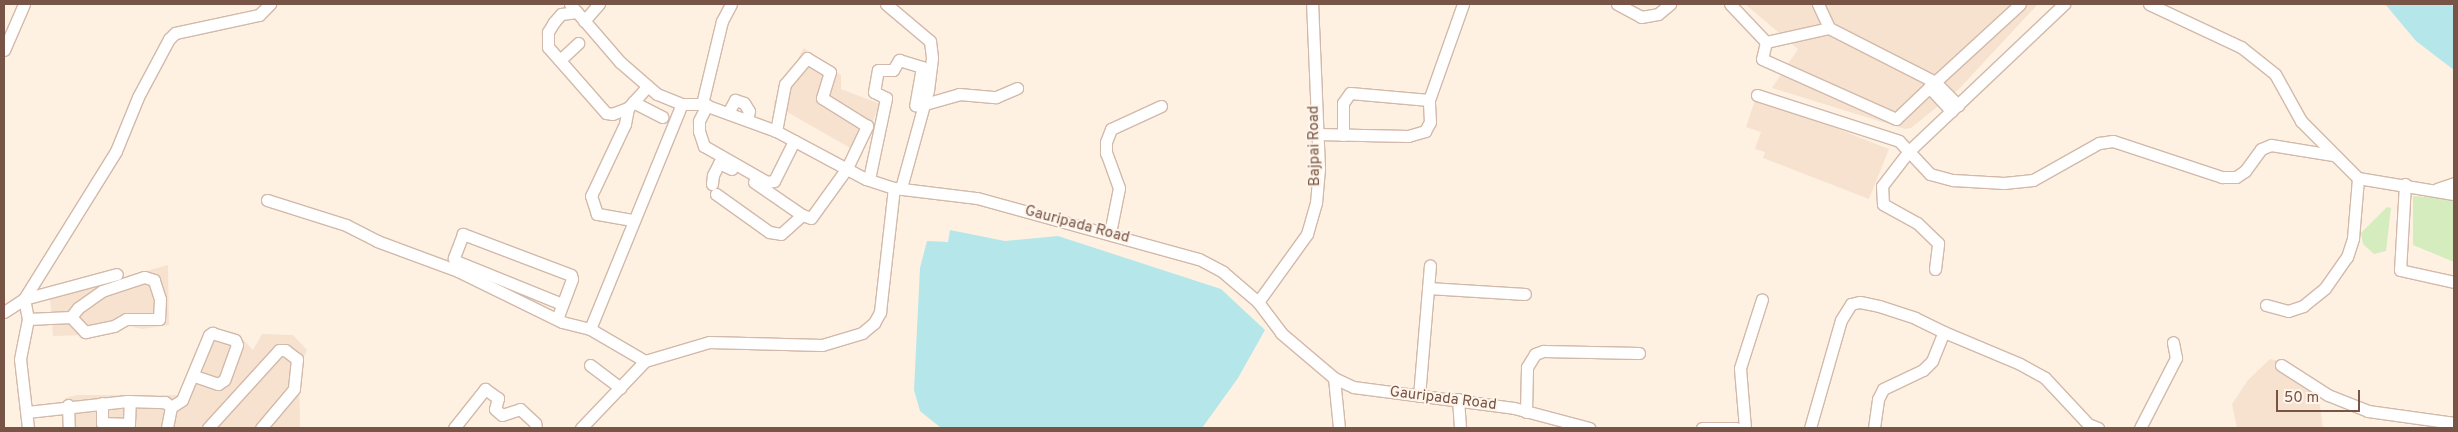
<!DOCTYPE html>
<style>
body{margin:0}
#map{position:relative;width:2458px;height:432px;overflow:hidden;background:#fef1e2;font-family:Overpass,sans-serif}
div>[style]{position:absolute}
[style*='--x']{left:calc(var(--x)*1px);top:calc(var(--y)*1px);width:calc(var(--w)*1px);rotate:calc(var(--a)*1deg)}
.residential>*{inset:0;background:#f6e2cf}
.green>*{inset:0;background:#d5ecbf}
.water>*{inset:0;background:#b5e6e9}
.roads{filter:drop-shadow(1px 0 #d2b9aa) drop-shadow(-1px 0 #d2b9aa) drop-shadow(0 1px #d2b9aa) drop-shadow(0 -1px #d2b9aa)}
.street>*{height:11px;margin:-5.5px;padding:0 5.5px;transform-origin:5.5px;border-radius:5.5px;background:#fff}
span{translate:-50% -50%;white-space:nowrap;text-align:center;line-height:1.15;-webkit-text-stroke:4px #fff5ea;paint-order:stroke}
.street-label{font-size:15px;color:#775446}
.frame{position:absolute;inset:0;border:5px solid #775446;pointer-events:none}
.scale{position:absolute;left:2276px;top:390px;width:84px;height:22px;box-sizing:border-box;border:2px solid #775446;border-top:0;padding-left:6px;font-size:15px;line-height:18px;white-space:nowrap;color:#775446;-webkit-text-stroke:4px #fff5ea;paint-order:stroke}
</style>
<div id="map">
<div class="residential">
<i style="clip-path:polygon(1745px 4px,2038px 4px,1958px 90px,1911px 128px,1905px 129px,1772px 88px,1798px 49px)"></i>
<i style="clip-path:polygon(804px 48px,841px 75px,841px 89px,880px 104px,859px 153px,773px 104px)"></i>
<i style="clip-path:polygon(1756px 97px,1889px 149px,1869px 199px,1763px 158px,1765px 152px,1755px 149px,1761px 132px,1746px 127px)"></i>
<i style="clip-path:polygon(168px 265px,169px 325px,142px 329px,120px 324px,87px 335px,53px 336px,50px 298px)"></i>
<i style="clip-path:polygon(209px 327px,237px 333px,253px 350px,262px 334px,293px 335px,307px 350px,299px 368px,300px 428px,66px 428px,65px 398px,77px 395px,181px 395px)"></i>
<i style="clip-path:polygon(2270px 359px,2280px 361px,2317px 383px,2323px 428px,2237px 428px,2232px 404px,2248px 380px)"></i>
</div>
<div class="green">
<i style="clip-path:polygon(2413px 196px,2454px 199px,2454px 262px,2413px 245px)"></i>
<i style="clip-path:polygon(2387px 207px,2391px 208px,2386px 251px,2374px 254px,2363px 244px,2361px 233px)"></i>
</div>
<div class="water">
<i style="clip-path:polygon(2385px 4px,2451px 4px,2454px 8px,2454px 70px,2416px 41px)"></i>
<i style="clip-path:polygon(950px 230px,1005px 241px,1058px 236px,1221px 289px,1265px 330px,1238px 378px,1202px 428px,941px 428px,920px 411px,914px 390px,920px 268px,927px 241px,948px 242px)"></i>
</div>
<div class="roads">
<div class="street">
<i style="--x:570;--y:4;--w:77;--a:49.2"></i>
<i style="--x:620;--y:62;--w:49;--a:40.9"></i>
<i style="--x:657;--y:94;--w:27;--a:22"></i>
<i style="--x:682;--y:104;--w:20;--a:0"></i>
<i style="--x:702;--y:104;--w:79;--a:20"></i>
<i style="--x:776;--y:131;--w:102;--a:28.1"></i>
<i style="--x:866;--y:179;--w:29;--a:18"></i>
<i style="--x:894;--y:188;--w:84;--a:6.9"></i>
<i style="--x:977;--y:198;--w:230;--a:15.4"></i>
<i style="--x:1199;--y:259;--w:27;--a:28"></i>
<i style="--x:1223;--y:272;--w:46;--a:40.6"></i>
<i style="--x:1258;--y:302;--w:39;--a:53"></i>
<i style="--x:1281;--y:333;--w:70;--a:40.3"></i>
<i style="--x:1334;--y:378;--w:21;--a:25"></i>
<i style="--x:1353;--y:387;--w:162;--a:7.4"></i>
<i style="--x:1514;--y:408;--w:78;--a:14.9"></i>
<i style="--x:886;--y:4;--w:57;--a:40.1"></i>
<i style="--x:930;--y:41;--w:17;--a:83"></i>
<i style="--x:932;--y:58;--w:32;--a:97"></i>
<i style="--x:928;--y:90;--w:102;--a:105.4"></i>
<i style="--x:1617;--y:4;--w:27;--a:28"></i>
<i style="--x:1641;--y:17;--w:17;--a:-10"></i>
<i style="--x:1658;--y:14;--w:16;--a:-40"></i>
<i style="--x:1730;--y:4;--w:52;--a:46.5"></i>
<i style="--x:1818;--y:4;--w:26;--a:65"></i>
<i style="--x:1829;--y:28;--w:119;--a:27"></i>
<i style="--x:1935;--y:82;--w:115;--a:-42.5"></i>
<i style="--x:2149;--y:4;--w:102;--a:25.1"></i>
<i style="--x:2241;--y:47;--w:43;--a:38.5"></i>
<i style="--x:2275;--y:74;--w:54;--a:61"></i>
<i style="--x:2301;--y:121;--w:81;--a:45"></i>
<i style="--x:2358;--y:178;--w:97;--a:9.5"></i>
<i style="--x:577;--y:12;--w:16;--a:173"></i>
<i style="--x:561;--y:14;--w:11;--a:131"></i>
<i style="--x:554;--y:22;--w:12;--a:121"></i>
<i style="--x:548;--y:32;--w:15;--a:90"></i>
<i style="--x:548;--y:47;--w:88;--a:48.7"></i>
<i style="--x:606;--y:113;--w:6;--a:9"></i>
<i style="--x:612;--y:114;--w:17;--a:-21"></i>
<i style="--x:584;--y:21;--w:23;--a:-49"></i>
<i style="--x:1829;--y:28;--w:65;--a:167.5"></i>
<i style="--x:1766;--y:42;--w:17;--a:103"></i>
<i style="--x:1762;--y:59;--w:147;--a:24.1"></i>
<i style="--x:1896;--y:119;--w:54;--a:-43.5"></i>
<i style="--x:1935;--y:82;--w:33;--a:45"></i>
<i style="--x:4;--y:50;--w:50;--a:-66.5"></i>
<i style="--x:560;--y:60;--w:25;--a:-43"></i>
<i style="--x:1929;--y:87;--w:33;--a:47"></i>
<i style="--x:1757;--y:95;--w:149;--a:17.9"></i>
<i style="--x:1899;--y:141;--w:45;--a:46.8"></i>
<i style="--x:1930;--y:174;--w:24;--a:15"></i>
<i style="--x:1953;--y:180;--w:51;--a:3.4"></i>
<i style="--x:2004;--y:183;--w:29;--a:-6"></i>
<i style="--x:2033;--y:180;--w:76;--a:-29.3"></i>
<i style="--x:2099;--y:143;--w:14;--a:-8"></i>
<i style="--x:2113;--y:141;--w:115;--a:18.3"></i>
<i style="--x:2222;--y:177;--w:14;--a:0"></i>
<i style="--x:2236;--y:177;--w:11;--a:-34"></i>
<i style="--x:2245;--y:171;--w:27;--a:-54"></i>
<i style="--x:2261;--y:149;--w:11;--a:-22"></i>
<i style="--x:2271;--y:145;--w:63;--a:9.2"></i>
<i style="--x:633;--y:102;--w:33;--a:27"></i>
<i style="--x:702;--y:104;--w:85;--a:-76.5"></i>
<i style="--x:722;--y:21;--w:19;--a:-62"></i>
<i style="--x:925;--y:104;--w:35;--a:-16"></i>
<i style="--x:959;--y:94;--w:37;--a:5"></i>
<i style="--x:996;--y:97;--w:23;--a:-23"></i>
<i style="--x:707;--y:105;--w:18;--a:117"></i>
<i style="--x:699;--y:121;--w:10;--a:90"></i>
<i style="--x:699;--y:131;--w:16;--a:72"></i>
<i style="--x:704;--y:146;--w:73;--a:29.7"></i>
<i style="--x:767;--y:182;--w:7;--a:-8"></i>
<i style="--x:774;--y:181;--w:45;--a:-63.4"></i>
<i style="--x:728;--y:113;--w:15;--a:-62"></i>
<i style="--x:735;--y:100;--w:9;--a:18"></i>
<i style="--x:744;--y:103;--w:9;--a:58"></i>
<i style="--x:749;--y:111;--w:9;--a:103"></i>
<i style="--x:1317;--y:134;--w:91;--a:1.3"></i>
<i style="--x:1408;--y:136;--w:18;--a:-16"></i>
<i style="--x:1425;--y:131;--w:10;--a:-61"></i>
<i style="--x:1430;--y:122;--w:22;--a:-93"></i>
<i style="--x:1429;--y:100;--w:102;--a:-70.5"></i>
<i style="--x:1343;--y:135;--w:32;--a:-90"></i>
<i style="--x:1343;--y:103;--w:12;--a:-55"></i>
<i style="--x:1350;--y:93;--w:79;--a:5.1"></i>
<i style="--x:869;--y:179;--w:83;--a:-78.1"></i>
<i style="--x:886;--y:98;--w:13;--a:-153"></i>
<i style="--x:874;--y:92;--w:22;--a:-80"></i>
<i style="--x:878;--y:70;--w:15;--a:0"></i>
<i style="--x:893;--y:70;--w:12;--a:-59"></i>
<i style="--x:899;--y:60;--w:24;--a:17"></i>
<i style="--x:922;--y:67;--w:39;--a:100"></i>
<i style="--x:754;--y:182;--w:58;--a:34.5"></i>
<i style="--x:712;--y:184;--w:9;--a:-84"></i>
<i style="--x:713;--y:175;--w:13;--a:-63"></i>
<i style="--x:719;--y:163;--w:14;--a:25"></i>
<i style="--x:2405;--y:184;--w:86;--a:93.3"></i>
<i style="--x:2400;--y:270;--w:55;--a:12.5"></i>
<i style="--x:2437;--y:189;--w:18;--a:-19"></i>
<i style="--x:716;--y:194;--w:65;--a:35.6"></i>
<i style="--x:769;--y:232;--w:12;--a:9"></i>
<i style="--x:781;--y:234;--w:28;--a:-42"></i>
<i style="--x:802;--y:215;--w:9;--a:18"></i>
<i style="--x:811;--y:218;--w:62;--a:-54.2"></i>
<i style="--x:847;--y:168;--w:47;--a:-64.5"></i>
<i style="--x:867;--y:126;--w:53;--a:-148.1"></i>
<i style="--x:822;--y:98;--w:27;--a:-73"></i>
<i style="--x:830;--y:72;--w:27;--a:-149"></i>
<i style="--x:807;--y:58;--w:34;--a:130"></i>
<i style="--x:785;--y:84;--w:48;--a:100.8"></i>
<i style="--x:267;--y:200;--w:83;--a:17.6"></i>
<i style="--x:346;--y:225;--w:35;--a:27"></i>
<i style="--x:377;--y:241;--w:86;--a:20.3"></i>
<i style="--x:458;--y:271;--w:116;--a:26.1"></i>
<i style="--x:562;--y:322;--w:29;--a:14"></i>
<i style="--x:632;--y:220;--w:36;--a:-170"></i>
<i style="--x:597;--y:214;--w:19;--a:-108"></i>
<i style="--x:591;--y:196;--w:80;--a:-64.7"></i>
<i style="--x:625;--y:124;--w:16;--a:-79"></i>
<i style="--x:628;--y:108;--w:28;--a:-48"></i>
<i style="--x:1110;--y:233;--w:46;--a:-78.7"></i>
<i style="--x:1119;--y:188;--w:37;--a:-110"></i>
<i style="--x:1106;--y:153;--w:11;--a:-90"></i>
<i style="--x:1106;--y:142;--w:14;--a:-69"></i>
<i style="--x:1111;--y:129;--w:55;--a:-24.7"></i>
<i style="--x:1935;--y:269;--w:26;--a:-83"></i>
<i style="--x:1938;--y:243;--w:29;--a:-136"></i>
<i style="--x:1917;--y:223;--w:39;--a:-151"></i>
<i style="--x:1883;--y:204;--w:18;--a:-93"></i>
<i style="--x:1882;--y:186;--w:44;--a:-52.4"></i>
<i style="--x:1909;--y:151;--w:214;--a:-43.5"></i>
<i style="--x:1428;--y:288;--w:97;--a:3.5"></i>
<i style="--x:1258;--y:302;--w:84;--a:-54.2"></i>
<i style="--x:1307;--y:234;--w:32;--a:-74"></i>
<i style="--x:1316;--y:203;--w:35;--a:-85"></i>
<i style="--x:1319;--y:168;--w:164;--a:-92.4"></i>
<i style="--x:2266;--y:305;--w:23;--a:15"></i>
<i style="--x:2288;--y:311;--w:16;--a:-18"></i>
<i style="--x:2303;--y:306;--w:28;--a:-39"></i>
<i style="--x:2325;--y:288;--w:38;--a:-55"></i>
<i style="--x:2347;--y:257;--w:20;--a:-72"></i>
<i style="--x:2353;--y:238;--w:60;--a:-85.2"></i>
<i style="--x:4;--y:312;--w:24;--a:-33"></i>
<i style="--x:24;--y:299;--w:174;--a:-58.1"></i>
<i style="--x:116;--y:151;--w:58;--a:-67.8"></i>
<i style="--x:138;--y:97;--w:66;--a:-61.9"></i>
<i style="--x:169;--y:39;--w:8;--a:-45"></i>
<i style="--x:175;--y:33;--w:86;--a:-12.1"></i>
<i style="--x:259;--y:15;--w:16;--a:-45"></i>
<i style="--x:28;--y:319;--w:43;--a:-2.7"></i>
<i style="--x:71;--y:317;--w:21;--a:47"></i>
<i style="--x:85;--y:332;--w:30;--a:-12"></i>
<i style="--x:114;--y:326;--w:14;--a:-30"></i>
<i style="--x:126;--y:319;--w:33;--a:0"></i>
<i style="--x:159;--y:319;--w:20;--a:-87"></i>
<i style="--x:160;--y:299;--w:20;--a:-108"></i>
<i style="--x:154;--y:280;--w:10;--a:-163"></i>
<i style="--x:144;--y:277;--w:44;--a:161.6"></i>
<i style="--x:102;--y:291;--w:29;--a:145"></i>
<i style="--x:78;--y:308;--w:11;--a:128"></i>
<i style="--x:557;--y:319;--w:43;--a:-69.4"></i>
<i style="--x:572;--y:279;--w:4;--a:-104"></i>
<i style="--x:571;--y:275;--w:116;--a:-159.2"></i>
<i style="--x:463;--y:234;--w:26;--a:111"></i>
<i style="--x:454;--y:258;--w:4;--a:56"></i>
<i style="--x:456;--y:261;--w:114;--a:22.1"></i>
<i style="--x:645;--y:361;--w:64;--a:-149.8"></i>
<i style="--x:590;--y:329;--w:243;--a:-67.8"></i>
<i style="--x:590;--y:365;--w:38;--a:37"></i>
<i style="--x:2281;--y:365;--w:56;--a:32.6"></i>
<i style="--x:2328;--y:395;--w:43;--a:21.8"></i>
<i style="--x:2368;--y:411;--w:87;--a:7.9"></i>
<i style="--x:1334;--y:378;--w:50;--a:84.3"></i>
<i style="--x:1419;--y:396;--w:131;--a:-85.2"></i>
<i style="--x:1458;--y:399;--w:29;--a:86"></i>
<i style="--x:102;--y:403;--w:20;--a:90"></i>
<i style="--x:102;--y:423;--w:27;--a:2"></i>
<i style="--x:129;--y:424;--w:23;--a:-88"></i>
<i style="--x:68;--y:405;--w:23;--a:88"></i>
<i style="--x:171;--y:407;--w:13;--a:-32"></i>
<i style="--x:182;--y:400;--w:70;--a:-67.4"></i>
<i style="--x:209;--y:335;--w:4;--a:-34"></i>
<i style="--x:212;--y:333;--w:24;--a:17"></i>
<i style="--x:235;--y:340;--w:5;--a:68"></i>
<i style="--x:237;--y:345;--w:37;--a:110"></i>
<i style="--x:224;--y:380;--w:7;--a:146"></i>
<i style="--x:218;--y:384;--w:24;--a:-161"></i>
<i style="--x:27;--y:412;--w:101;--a:-6.3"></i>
<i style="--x:127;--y:401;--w:38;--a:2"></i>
<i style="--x:165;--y:402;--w:8;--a:40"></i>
<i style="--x:171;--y:407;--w:21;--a:101"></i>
<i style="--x:1526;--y:412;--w:45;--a:-88.7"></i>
<i style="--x:1527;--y:367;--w:15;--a:-58"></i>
<i style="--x:1535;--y:354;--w:9;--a:-21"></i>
<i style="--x:1543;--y:351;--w:96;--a:1.2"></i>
<i style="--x:28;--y:428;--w:69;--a:-96.6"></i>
<i style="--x:20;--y:359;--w:41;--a:-78.7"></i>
<i style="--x:28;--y:319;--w:20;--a:-101"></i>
<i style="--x:24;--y:299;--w:96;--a:-15"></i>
<i style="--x:208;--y:428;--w:105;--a:-47.7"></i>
<i style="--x:279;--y:350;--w:6;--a:0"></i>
<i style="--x:285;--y:350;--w:15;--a:37"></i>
<i style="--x:297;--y:359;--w:30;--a:96"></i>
<i style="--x:294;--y:389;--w:51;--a:130.2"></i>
<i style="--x:454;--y:428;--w:50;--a:-51.5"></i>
<i style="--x:485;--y:389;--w:16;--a:35"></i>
<i style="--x:498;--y:398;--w:11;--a:105"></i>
<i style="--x:495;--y:409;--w:9;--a:41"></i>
<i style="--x:502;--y:415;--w:19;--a:-18"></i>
<i style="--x:520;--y:409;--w:21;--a:43"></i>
<i style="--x:535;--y:423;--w:5;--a:79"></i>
<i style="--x:581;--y:428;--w:93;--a:-46.3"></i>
<i style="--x:645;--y:361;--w:67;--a:-16.5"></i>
<i style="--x:709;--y:342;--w:113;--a:1.5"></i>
<i style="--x:822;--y:345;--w:42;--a:-16.7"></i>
<i style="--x:862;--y:333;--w:16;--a:-40"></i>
<i style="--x:874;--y:323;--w:13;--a:-61"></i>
<i style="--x:880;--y:312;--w:125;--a:-83.6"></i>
<i style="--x:1702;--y:428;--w:34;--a:0"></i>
<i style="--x:1745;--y:428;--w:60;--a:-94.8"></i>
<i style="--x:1740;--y:368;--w:72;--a:-72.3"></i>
<i style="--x:1810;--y:428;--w:112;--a:-74"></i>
<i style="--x:1841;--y:320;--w:19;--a:-58"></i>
<i style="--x:1851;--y:304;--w:9;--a:-13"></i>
<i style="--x:1860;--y:302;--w:19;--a:12"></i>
<i style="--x:1879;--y:306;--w:38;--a:18"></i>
<i style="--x:1915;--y:318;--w:32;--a:26"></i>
<i style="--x:1874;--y:428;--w:29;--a:-82"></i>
<i style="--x:1878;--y:399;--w:11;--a:-63"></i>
<i style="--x:1883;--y:389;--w:44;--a:-25.4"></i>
<i style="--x:1923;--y:370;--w:13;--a:-45"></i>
<i style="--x:1932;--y:361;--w:31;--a:-68"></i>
<i style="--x:1944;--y:332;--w:82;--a:22.8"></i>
<i style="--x:2020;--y:364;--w:29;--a:29"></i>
<i style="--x:2045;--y:378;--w:63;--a:46.9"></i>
<i style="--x:2088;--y:424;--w:11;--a:22"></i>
<i style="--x:2140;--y:428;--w:79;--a:-62.8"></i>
<i style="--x:2176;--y:358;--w:16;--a:-101"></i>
</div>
</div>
<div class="street-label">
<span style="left:1315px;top:146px;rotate:-91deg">Bajpai Road</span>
<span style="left:1077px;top:225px;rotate:15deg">Gauripada Road</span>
<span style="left:1443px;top:399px;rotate:7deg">Gauripada Road</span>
</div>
<div class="frame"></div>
<div class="scale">50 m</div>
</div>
